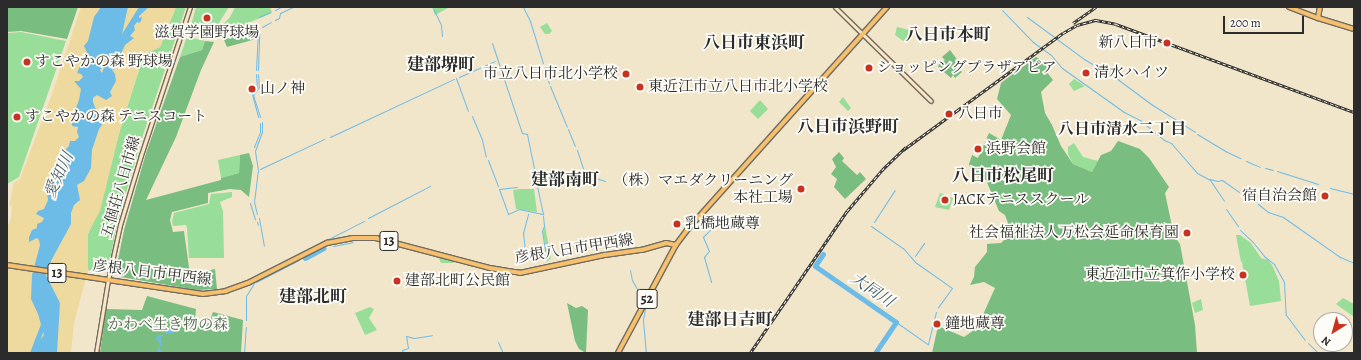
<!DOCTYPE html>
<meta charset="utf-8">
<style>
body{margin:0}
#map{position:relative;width:1361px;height:360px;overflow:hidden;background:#f1e5ca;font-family:Alegreya,"Noto Serif JP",serif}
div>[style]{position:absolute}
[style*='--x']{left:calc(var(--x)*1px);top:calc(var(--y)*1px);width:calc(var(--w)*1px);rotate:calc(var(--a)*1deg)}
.green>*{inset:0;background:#98de98}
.forest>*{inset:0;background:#7abd80}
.sand>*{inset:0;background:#eeda9e}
.water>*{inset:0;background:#6dbce8}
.stream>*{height:1px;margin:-0.5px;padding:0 0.5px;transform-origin:0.5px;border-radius:0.5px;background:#6dbce8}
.river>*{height:5px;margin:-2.5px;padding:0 2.5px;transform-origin:2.5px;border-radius:2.5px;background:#6dbce8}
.roads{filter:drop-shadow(1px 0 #706c63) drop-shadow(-1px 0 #706c63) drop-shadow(0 1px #706c63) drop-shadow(0 -1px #706c63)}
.secondary>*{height:3px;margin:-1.5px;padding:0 1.5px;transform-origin:1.5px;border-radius:1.5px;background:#fce6c4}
.primary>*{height:3.5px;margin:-1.75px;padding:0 1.75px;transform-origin:1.75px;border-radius:1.75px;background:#f7c06c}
.trunk>*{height:4px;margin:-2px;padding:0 2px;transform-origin:2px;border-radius:2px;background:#f7c06c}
.rail>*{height:2.5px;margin-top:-1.25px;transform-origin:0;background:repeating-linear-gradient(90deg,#fdfcf7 0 3px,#2b2b2b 0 6px);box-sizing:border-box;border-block:1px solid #2b2b2b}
.dots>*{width:11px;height:11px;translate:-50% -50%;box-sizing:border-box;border:2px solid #fdfcf7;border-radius:50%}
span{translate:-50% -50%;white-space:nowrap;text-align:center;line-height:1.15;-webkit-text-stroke:3.5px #fdfcf7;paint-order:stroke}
.shield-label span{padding:1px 3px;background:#fdfcf7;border:1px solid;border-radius:3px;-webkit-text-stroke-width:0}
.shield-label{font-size:14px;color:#2b2b2b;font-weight:700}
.poi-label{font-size:15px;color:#2b2b2b}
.right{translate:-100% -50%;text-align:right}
.left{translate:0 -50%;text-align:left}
.street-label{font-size:15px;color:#2b2b2b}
.park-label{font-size:15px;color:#4c614c}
.neighbourhood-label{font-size:16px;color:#2b2b2b;font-weight:700}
.water-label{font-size:16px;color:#425e6d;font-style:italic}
.quarter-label{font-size:17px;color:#2b2b2b;font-weight:700}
.frame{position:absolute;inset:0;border:8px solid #2b2b2b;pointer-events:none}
.north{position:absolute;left:1313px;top:312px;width:40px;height:40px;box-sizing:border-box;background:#fdfcf7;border:1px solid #a9a8a5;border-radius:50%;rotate:217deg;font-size:11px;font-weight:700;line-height:16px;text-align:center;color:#2b2b2b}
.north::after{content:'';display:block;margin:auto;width:14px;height:18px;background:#c8321e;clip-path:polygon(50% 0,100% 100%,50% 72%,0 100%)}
.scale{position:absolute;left:1223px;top:16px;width:81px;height:18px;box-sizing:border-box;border:2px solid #2b2b2b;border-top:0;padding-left:5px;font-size:12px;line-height:14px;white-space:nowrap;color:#2b2b2b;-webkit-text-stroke:3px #fdfcf7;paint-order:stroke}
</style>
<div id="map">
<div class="green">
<i style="clip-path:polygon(176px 7px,186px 7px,141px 141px,117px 224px,108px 270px,101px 273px,88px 270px,88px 234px,100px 208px,120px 130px,144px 54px,160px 47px)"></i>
<i style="clip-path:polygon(196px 7px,229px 7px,212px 34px,190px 29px)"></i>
<i style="clip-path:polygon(235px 7px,270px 7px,272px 13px,219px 35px,221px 27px,230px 17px)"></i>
<i style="clip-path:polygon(432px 7px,448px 7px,448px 8px,435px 15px)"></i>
<i style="clip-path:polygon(547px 23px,552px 31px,549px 34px,545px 34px,540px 27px)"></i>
<i style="clip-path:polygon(897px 27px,909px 30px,906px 43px,895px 35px)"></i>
<i style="clip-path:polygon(21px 32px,66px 41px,19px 177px,7px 184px,7px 35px,8px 33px)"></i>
<i style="clip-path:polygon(189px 37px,205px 41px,202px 50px,180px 57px,186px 39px)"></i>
<i style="clip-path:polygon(1074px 79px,1085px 86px,1074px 91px,1069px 84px)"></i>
<i style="clip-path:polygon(843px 97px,851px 108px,848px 111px,839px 102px)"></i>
<i style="clip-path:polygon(760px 100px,768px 109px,758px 119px,750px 111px)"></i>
<i style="clip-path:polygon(1074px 143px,1083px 157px,1098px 161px,1092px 172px,1073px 164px,1068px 154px,1068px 147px)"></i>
<i style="clip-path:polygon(240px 155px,239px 173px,221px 178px,218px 160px)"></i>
<i style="clip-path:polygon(520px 189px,534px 189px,537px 212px,516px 209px,513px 190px)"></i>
<i style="clip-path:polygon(232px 192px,232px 197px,220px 202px,223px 211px,224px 258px,189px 258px,187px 228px,186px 225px,173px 226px,172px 221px,174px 213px,209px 204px,211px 194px)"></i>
<i style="clip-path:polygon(940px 193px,953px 198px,949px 210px,935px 207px)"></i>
<i style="clip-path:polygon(545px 226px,551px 258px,548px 261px,543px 232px)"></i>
<i style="clip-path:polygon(1236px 235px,1240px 235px,1251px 243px,1261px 258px,1268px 260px,1272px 265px,1279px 281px,1281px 301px,1250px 306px,1242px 262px,1245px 261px,1241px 262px)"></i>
<i style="clip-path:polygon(438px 256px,454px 259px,454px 263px,441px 263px)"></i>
<i style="clip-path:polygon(1343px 298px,1354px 304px,1354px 317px,1336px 304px)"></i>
<i style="clip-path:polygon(1201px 299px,1203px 310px,1195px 313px,1192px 303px)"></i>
<i style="clip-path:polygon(370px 307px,374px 309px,369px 318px,377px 330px,365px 335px,355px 313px)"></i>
</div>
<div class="forest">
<i style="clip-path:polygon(7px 7px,78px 7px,67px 39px,21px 31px,7px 32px)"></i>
<i style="clip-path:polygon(254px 28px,256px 39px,227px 47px,224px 40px)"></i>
<i style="clip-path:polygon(205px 41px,214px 42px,201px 70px,176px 137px,146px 200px,221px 180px,221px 178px,239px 173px,240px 155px,249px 153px,253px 166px,249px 197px,241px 190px,230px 189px,208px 193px,208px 203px,172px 212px,170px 220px,173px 232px,184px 231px,190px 275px,215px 269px,217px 289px,197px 290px,121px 277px,116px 270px,124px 230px,146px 153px,180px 57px,202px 50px)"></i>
<i style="clip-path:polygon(950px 50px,962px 66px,959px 69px,962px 72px,955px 78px,953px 75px,951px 78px,938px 67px,939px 64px,945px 60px,942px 57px)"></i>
<i style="clip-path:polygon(1036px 57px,1049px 64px,1046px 71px,1053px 80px,1041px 92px,1045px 113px,1052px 125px,1061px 146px,1073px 164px,1092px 172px,1101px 155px,1111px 151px,1118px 141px,1140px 149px,1149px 158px,1169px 187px,1165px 193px,1174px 236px,1180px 244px,1195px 325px,1197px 353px,932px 353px,938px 326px,964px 337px,977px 328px,995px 288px,984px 282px,970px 285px,974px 277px,975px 267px,987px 252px,987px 244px,1001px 243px,1006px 238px,1009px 226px,1005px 215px,999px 211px,986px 180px,977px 177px,978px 173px,972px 173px,969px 164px,972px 155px,978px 158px,989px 133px,1001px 140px,1011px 115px,997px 99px,1001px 83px)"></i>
<i style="clip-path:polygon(839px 152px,844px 158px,842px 161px,857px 175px,860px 172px,866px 179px,845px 199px,834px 187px,837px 179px,831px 174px,836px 167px,832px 159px)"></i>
<i style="clip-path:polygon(147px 296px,196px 309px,195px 321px,209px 323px,213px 312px,243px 320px,241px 353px,100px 353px,106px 309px,142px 310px)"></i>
<i style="clip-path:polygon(567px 303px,576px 308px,582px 306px,588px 310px,586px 353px,579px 349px,575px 341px)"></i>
</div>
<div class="sand">
<i style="clip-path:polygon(81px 7px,176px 7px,160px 47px,144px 54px,120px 130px,100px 211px,88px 233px,88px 270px,74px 323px,71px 353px,7px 353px,7px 228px,11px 218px,12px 205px,9px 206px,14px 183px,20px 179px,52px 94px)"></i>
</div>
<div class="water">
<i style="clip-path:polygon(evenodd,101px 7px,128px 7px,122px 34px,139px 7px,149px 7px,139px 16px,139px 18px,142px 17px,141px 21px,139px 23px,137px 22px,134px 26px,135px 30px,130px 36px,134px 38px,125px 45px,114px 70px,111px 68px,115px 74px,116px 81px,110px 92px,112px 96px,106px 100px,97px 95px,93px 98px,93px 102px,102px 125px,99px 129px,92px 150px,91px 168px,84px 181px,77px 185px,80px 200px,74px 205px,71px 213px,71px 224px,51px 261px,46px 275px,60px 303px,57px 353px,30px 353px,44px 335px,38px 314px,31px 299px,32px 275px,40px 245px,39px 240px,37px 238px,29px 242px,29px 237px,32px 230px,37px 228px,37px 224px,42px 222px,44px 218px,36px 214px,38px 211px,44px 209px,48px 200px,47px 193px,55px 185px,60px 175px,66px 162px,65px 150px,69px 146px,70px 141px,75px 141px,79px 137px,77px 132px,78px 127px,72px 126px,72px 123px,77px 120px,78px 114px,76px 108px,79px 100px,81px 89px,74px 81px,79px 81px,83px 77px,81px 74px,77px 73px,83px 59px,88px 55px,84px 46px,88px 41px,94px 17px,101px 7px,105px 59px,111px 67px,102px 73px,100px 70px,104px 66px,102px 62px,105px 59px)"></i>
<i style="clip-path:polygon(170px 328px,174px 331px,173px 334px,165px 334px,160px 338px,162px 340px,160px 349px,162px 353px,157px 353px,160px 343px,156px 339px,158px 335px,163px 335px)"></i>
</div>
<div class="stream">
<i style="--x:523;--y:7;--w:16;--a:63"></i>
<i style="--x:530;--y:21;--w:44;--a:72.8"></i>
<i style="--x:275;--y:10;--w:7;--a:-27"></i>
<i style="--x:434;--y:10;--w:17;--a:65"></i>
<i style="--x:441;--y:25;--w:11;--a:85"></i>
<i style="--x:1002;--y:10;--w:45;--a:45.9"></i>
<i style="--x:1033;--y:42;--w:22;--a:36"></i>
<i style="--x:1051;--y:55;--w:17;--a:50"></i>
<i style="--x:1062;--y:68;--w:76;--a:35.4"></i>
<i style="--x:1124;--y:112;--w:18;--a:27"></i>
<i style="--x:1140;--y:120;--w:31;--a:40"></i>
<i style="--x:1164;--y:140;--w:8;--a:23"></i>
<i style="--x:1171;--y:143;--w:40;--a:49"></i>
<i style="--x:1197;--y:173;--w:15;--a:28"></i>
<i style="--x:1210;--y:180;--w:25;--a:56"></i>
<i style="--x:259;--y:17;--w:12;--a:-24"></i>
<i style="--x:1027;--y:17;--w:71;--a:36.4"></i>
<i style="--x:1084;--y:59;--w:37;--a:31"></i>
<i style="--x:1116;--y:78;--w:44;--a:36.6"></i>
<i style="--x:1151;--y:104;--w:52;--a:32.5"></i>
<i style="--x:275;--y:20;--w:4;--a:-27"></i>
<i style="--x:279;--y:18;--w:5;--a:-79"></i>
<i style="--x:280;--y:13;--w:14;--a:-25"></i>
<i style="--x:262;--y:27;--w:10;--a:-29"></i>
<i style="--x:492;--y:43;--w:95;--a:71.6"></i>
<i style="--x:522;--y:133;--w:5;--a:11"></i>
<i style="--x:527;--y:134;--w:50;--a:78.5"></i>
<i style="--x:544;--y:66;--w:18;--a:74"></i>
<i style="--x:256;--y:70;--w:39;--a:-87"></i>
<i style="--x:258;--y:31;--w:2;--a:-63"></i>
<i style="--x:258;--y:70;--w:37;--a:-88"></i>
<i style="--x:256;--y:74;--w:13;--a:86"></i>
<i style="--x:257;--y:87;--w:9;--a:126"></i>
<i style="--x:252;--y:94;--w:24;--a:75"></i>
<i style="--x:258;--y:74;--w:13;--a:86"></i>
<i style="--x:259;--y:87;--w:10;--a:127"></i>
<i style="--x:253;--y:95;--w:23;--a:72"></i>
<i style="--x:459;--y:77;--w:39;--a:-24"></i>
<i style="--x:456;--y:78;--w:35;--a:70"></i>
<i style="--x:550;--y:86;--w:44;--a:67.5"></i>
<i style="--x:472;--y:116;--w:26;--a:67"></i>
<i style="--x:482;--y:140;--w:17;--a:77"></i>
<i style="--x:568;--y:129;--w:18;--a:68"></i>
<i style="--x:1197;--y:134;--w:33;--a:31"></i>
<i style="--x:1225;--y:151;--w:17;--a:25"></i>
<i style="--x:330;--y:137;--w:137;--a:-25.1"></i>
<i style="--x:254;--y:147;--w:16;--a:-68"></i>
<i style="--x:260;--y:132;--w:9;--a:-90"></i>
<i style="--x:577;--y:150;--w:22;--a:72"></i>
<i style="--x:488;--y:160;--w:28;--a:69"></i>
<i style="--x:1246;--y:161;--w:15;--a:23"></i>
<i style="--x:1265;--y:168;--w:8;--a:14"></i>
<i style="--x:260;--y:169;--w:71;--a:-25.1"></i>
<i style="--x:1277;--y:171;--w:43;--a:17.6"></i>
<i style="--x:589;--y:176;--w:17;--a:17"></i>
<i style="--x:1210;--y:179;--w:8;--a:14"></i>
<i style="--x:1218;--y:181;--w:4;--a:-14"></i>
<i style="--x:1222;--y:180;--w:21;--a:35"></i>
<i style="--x:544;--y:184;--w:41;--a:-11.3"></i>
<i style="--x:517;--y:187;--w:18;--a:174"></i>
<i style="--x:499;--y:189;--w:27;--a:70"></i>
<i style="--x:508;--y:214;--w:12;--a:-24"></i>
<i style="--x:519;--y:209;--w:25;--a:12"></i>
<i style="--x:543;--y:214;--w:30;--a:-102"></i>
<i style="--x:1330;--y:188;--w:25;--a:14"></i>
<i style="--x:1245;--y:195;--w:10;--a:37"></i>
<i style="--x:250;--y:203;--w:17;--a:73"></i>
<i style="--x:1258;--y:204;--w:13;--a:39"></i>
<i style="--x:1268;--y:212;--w:16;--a:18"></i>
<i style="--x:1283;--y:217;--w:70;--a:35.1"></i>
<i style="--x:1340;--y:257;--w:15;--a:23"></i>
<i style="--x:1226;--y:209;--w:21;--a:55"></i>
<i style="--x:257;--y:214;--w:12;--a:-104"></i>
<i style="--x:254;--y:202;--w:32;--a:-83"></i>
<i style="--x:258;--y:170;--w:19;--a:-99"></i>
<i style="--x:255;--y:151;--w:20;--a:-70"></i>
<i style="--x:262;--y:132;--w:10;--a:-90"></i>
<i style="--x:543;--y:216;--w:10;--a:84"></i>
<i style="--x:544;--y:226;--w:5;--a:112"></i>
<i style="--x:542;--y:231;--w:30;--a:81"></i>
<i style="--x:259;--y:218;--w:28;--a:80"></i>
<i style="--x:368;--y:218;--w:70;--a:-27.3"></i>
<i style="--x:710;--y:218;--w:10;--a:79"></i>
<i style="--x:712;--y:228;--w:13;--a:135"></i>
<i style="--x:703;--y:237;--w:15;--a:67"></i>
<i style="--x:709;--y:251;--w:8;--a:130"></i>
<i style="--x:704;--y:257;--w:26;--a:74"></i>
<i style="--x:257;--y:222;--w:3;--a:72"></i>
<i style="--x:874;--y:222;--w:38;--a:-57"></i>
<i style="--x:871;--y:226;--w:39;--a:35"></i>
<i style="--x:903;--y:248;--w:18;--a:49"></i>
<i style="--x:915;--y:262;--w:45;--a:35.1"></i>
<i style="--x:952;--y:288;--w:24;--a:126"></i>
<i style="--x:1240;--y:230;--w:16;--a:43"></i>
<i style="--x:1252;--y:241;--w:19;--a:51"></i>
<i style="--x:1264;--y:256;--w:13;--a:39"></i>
<i style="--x:1274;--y:264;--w:21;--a:61"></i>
<i style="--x:1284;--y:282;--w:33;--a:87"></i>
<i style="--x:1286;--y:315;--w:31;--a:53"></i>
<i style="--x:333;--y:246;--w:20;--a:-11"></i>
<i style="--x:525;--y:251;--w:18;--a:-96"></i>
<i style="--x:523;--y:233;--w:20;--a:-75"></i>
<i style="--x:915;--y:256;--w:16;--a:-55"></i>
<i style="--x:275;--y:266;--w:100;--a:-26.8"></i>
<i style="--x:630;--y:270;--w:10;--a:79"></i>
<i style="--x:632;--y:280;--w:23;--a:61"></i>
<i style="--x:256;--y:282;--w:48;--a:-27.1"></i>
<i style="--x:646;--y:304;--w:16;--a:101"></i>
<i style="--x:643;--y:320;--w:33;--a:85"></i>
<i style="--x:246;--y:320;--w:24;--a:-90"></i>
<i style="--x:246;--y:296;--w:15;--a:-58"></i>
<i style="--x:896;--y:322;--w:39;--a:35"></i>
<i style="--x:928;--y:344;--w:33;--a:-76"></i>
<i style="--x:498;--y:342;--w:12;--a:66"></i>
<i style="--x:1308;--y:343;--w:14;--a:45"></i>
<i style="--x:244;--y:353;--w:26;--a:-86"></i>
<i style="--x:403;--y:353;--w:3;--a:-108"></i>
<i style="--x:402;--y:350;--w:6;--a:-18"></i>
<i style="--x:408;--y:348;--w:12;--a:-99"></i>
<i style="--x:406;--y:336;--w:8;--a:14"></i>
<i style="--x:414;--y:338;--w:18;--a:-9"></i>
</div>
<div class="river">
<i style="--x:103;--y:77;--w:22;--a:-74"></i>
<i style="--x:823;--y:254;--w:14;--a:124"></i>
<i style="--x:815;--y:266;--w:98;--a:34.7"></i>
<i style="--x:896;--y:322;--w:37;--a:124"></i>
<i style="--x:305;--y:258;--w:21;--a:-28"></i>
<i style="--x:32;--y:353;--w:33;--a:-69"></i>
</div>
<div class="roads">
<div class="secondary">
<i style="--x:835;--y:7;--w:134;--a:44.4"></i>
<i style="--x:96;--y:353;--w:74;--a:-80.7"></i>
<i style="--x:108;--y:280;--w:56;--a:-77.7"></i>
<i style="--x:120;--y:225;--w:73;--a:-73.3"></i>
<i style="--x:141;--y:155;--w:156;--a:-71.7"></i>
</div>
<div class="primary">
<i style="--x:1318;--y:18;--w:11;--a:-80"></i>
<i style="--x:7;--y:265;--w:198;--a:8.4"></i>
<i style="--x:203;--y:294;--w:23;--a:-7"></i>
<i style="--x:226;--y:291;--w:23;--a:-20"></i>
<i style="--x:248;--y:283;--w:89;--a:-26.9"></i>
<i style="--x:327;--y:243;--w:26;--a:-11"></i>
<i style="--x:353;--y:238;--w:23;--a:0"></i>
<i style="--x:376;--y:238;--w:118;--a:14.7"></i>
<i style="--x:490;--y:268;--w:30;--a:9"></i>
<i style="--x:520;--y:273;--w:87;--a:-12"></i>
<i style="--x:605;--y:255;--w:37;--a:-8"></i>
<i style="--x:642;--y:250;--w:25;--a:-16"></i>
<i style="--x:666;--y:243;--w:10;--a:11"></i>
<i style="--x:618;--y:353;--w:123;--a:-61.8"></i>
<i style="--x:676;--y:245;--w:20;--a:-53"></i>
<i style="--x:688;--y:229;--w:298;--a:-48.1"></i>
</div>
<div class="trunk">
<i style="--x:1289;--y:7;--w:31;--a:21"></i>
<i style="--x:1318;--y:18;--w:38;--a:17"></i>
</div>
</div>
<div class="rail">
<i style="--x:1073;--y:23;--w:28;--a:-35"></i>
<i style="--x:903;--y:150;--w:198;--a:-36.2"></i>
<i style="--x:1063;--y:33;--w:16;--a:-30"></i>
<i style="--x:1077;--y:25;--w:20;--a:-15"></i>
<i style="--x:1096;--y:20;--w:20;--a:11"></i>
<i style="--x:1116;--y:24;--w:254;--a:20.3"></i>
<i style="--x:750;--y:353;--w:172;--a:-55.7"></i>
<i style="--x:847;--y:211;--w:54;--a:-49.5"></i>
<i style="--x:882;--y:170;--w:33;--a:-44"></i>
</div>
<div class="dots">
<i style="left:207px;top:18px;background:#c8321e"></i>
<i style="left:1167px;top:43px;background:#c8321e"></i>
<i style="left:27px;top:62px;background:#c8321e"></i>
<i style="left:869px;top:68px;background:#c8321e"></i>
<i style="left:1086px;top:73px;background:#c8321e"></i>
<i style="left:626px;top:74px;background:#c8321e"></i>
<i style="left:640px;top:87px;background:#c8321e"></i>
<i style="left:252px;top:89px;background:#c8321e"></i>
<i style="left:949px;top:114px;background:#c8321e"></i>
<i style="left:17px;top:117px;background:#c8321e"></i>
<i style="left:978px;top:149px;background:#c8321e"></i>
<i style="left:801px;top:189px;background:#c8321e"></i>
<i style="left:1325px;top:196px;background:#c8321e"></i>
<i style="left:945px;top:200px;background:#c8321e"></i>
<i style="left:677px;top:224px;background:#c8321e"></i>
<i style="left:1187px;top:233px;background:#c8321e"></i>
<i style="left:1243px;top:275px;background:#c8321e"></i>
<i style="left:397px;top:281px;background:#c8321e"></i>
<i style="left:937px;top:324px;background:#c8321e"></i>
</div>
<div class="shield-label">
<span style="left:389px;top:241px">13</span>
<span style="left:57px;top:273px">13</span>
<span style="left:647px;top:299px">52</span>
</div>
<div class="poi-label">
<span style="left:207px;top:33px">滋賀学園野球場</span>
<span class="right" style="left:1158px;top:43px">新八日市</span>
<span class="left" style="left:35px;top:62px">すこやかの森 野球場</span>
<span class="left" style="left:877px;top:68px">ショッピングプラザアピア</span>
<span class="left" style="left:1094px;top:73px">清水ハイツ</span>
<span class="right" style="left:618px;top:74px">市立八日市北小学校</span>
<span class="left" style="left:648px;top:87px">東近江市立八日市北小学校</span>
<span class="left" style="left:260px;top:89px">山ノ神</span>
<span class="left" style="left:958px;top:114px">八日市</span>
<span class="left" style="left:25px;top:117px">すこやかの森 テニスコート</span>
<span class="left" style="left:986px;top:149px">浜野会館</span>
<span class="right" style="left:793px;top:189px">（株）マエダクリーニング<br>本社工場</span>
<span class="right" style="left:1317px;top:196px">宿自治会館</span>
<span class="left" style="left:953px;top:200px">JACKテニススクール</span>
<span class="left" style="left:685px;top:224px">乳橋地蔵尊</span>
<span class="right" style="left:1179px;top:233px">社会福祉法人万松会延命保育園</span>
<span class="right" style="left:1235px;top:275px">東近江市立箕作小学校</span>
<span class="left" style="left:405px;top:281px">建部北町公民館</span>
<span class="left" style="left:945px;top:324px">鐘地蔵尊</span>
</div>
<div class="street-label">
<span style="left:121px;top:187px;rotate:-74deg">五個荘八日市線</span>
<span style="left:574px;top:249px;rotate:-9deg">彦根八日市甲西線</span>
<span style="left:152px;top:273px;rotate:7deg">彦根八日市甲西線</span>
</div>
<div class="park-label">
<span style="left:168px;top:325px">かわべ生き物の森</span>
</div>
<div class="neighbourhood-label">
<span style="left:1122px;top:129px">八日市清水二丁目</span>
</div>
<div class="water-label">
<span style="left:59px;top:175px;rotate:-66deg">愛知川</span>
<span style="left:872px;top:290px;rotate:34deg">大同川</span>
</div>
<div class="quarter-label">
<span style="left:948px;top:35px">八日市本町</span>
<span style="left:754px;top:43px">八日市東浜町</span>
<span style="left:441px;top:65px">建部堺町</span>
<span style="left:848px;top:127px">八日市浜野町</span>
<span style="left:1003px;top:176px">八日市松尾町</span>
<span style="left:565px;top:180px">建部南町</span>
<span style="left:313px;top:297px">建部北町</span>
<span style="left:730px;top:320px">建部日吉町</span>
</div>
<div class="frame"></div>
<div class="north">N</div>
<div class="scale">200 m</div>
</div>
